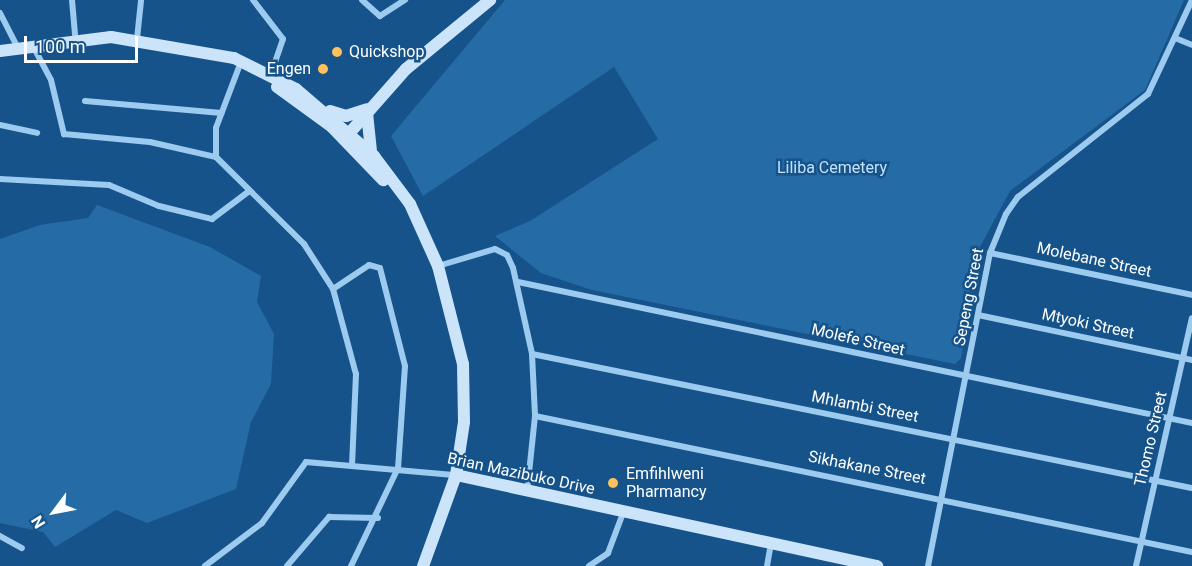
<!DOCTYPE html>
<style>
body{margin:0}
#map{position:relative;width:1192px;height:566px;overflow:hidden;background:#15538a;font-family:Roboto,sans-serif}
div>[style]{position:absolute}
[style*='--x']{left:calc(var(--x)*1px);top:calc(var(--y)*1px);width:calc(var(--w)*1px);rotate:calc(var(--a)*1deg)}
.green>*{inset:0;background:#256ca7}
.street>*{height:6px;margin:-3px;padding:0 3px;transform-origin:3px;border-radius:3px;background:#9dcaef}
.secondary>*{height:12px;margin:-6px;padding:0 6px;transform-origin:6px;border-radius:6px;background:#cbe4fa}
.dots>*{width:16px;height:16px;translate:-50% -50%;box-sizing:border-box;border:3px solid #15538a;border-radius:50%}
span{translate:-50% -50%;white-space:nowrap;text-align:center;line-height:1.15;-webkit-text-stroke:5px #15538a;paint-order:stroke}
.poi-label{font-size:16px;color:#fff}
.left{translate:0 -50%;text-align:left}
.right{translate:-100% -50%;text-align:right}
.park-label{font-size:16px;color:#c4e2fb}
.street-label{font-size:16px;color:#fff}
.north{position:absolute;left:24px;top:482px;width:60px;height:60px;-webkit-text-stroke:4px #15538a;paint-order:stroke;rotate:238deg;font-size:16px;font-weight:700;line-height:24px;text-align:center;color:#fff}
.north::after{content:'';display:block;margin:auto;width:21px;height:27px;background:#fff;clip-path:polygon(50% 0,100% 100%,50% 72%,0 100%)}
.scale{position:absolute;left:24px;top:36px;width:114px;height:27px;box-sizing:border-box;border:3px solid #fff;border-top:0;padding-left:8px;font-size:18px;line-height:21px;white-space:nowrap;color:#fff;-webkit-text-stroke:4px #15538a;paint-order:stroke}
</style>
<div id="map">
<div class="green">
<i style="clip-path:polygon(505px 0,1184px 0,1145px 90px,1010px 191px,980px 247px,961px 358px,955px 364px,592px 290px,541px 273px,495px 236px,530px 221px,658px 139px,614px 67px,423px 196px,391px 136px)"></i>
<i style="clip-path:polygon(97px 205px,210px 247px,261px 276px,257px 302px,274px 334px,271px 384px,251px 422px,236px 489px,147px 523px,116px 510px,55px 547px,43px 532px,0 523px,0 239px,40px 225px,88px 218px)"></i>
</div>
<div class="street">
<i style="--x:72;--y:0;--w:38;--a:85"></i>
<i style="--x:253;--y:0;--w:49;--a:52.4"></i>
<i style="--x:283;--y:39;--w:39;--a:109"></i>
<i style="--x:362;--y:0;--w:24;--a:42"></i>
<i style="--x:380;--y:16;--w:30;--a:-33"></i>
<i style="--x:0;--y:13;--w:37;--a:63"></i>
<i style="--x:1175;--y:38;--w:18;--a:22"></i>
<i style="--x:137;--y:39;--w:39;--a:-84"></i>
<i style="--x:33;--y:46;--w:38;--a:62"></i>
<i style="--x:51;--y:80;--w:56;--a:76.5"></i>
<i style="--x:64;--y:134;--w:86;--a:5.3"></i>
<i style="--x:150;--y:142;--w:68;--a:12.8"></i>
<i style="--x:239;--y:67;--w:65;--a:110.7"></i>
<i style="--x:216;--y:128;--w:29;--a:90"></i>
<i style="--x:216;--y:157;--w:124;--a:44.7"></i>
<i style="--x:304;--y:244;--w:54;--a:57.2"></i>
<i style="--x:333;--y:289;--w:88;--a:74.9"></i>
<i style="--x:356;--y:374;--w:90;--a:92.5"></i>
<i style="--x:85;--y:101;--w:137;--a:5"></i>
<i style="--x:0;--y:125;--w:38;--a:12"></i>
<i style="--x:0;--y:179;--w:109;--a:3.2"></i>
<i style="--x:109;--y:185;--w:54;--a:22.8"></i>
<i style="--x:159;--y:206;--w:55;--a:13.8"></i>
<i style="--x:212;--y:219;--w:45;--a:-36.9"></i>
<i style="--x:990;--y:253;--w:206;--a:11.7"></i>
<i style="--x:438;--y:266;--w:59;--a:-16.6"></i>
<i style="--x:495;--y:249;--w:13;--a:27"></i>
<i style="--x:507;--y:255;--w:14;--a:65"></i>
<i style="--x:513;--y:268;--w:88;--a:77.5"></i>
<i style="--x:532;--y:354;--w:62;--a:87.2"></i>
<i style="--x:535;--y:416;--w:76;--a:96"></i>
<i style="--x:518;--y:282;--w:689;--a:11.82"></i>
<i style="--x:333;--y:289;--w:43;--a:-33.7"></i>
<i style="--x:369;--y:265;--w:11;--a:15"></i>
<i style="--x:380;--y:268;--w:101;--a:75.7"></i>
<i style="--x:405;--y:366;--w:102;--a:93.9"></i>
<i style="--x:398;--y:468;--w:109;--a:115.6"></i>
<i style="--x:978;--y:315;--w:219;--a:11.9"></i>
<i style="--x:532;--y:354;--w:673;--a:11.48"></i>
<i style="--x:535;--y:416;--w:671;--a:11.7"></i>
<i style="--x:0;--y:536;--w:25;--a:29"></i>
<i style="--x:205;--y:566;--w:71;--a:-37"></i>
<i style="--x:262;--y:523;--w:75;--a:-54.2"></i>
<i style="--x:306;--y:462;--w:151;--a:5"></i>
<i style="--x:287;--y:566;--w:65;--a:-49.4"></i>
<i style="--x:329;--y:517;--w:49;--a:1.2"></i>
<i style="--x:589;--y:566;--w:23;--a:-34"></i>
<i style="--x:608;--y:553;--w:43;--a:-69.4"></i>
<i style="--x:767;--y:566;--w:23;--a:-80"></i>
<i style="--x:928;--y:566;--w:319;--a:-78.8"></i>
<i style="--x:990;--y:253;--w:42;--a:-67.7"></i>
<i style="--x:1006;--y:214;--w:21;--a:-55"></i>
<i style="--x:1018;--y:197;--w:166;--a:-38.4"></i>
<i style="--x:1148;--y:94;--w:104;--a:-64.9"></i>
<i style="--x:1136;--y:566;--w:254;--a:-77.3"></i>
</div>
<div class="secondary">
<i style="--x:0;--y:51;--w:112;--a:-7.2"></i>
<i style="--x:111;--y:37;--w:125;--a:9.7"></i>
<i style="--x:234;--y:58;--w:69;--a:26.6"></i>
<i style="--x:296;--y:89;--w:103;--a:40.7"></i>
<i style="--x:374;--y:156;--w:60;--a:53.1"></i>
<i style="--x:410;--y:204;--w:68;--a:65.7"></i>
<i style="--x:438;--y:266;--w:101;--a:75.7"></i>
<i style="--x:463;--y:364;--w:58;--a:89"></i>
<i style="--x:464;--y:422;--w:54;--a:98.6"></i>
<i style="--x:456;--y:475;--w:97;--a:109.9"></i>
<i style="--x:277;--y:87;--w:68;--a:36"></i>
<i style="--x:332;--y:127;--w:74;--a:46.1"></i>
<i style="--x:330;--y:111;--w:17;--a:17"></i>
<i style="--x:346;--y:116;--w:22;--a:-18"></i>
<i style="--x:367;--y:113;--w:37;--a:84"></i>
<i style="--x:346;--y:137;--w:91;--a:-48.6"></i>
<i style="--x:406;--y:69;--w:109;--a:-39.4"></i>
<i style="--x:456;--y:475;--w:431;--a:12.2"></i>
</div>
<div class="dots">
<i style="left:337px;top:52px;background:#ffc15b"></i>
<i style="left:323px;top:69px;background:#ffc15b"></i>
<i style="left:613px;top:483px;background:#ffc15b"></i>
</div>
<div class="poi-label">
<span class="left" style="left:349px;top:52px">Quickshop</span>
<span class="right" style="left:311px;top:69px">Engen</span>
<span class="left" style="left:626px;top:483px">Emfihlweni<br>Pharmancy</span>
</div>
<div class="park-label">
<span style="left:832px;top:168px">Liliba Cemetery</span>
</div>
<div class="street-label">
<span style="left:1094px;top:260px;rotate:12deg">Molebane Street</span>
<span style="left:969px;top:297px;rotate:-79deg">Sepeng Street</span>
<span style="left:1088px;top:324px;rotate:12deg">Mtyoki Street</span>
<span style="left:858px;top:340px;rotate:13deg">Molefe Street</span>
<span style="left:865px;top:407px;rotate:11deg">Mhlambi Street</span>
<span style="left:1151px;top:439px;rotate:-77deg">Thomo Street</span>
<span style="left:867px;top:468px;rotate:11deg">Sikhakane Street</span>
<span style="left:521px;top:474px;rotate:12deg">Brian Mazibuko Drive</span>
</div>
<div class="north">N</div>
<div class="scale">100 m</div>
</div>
